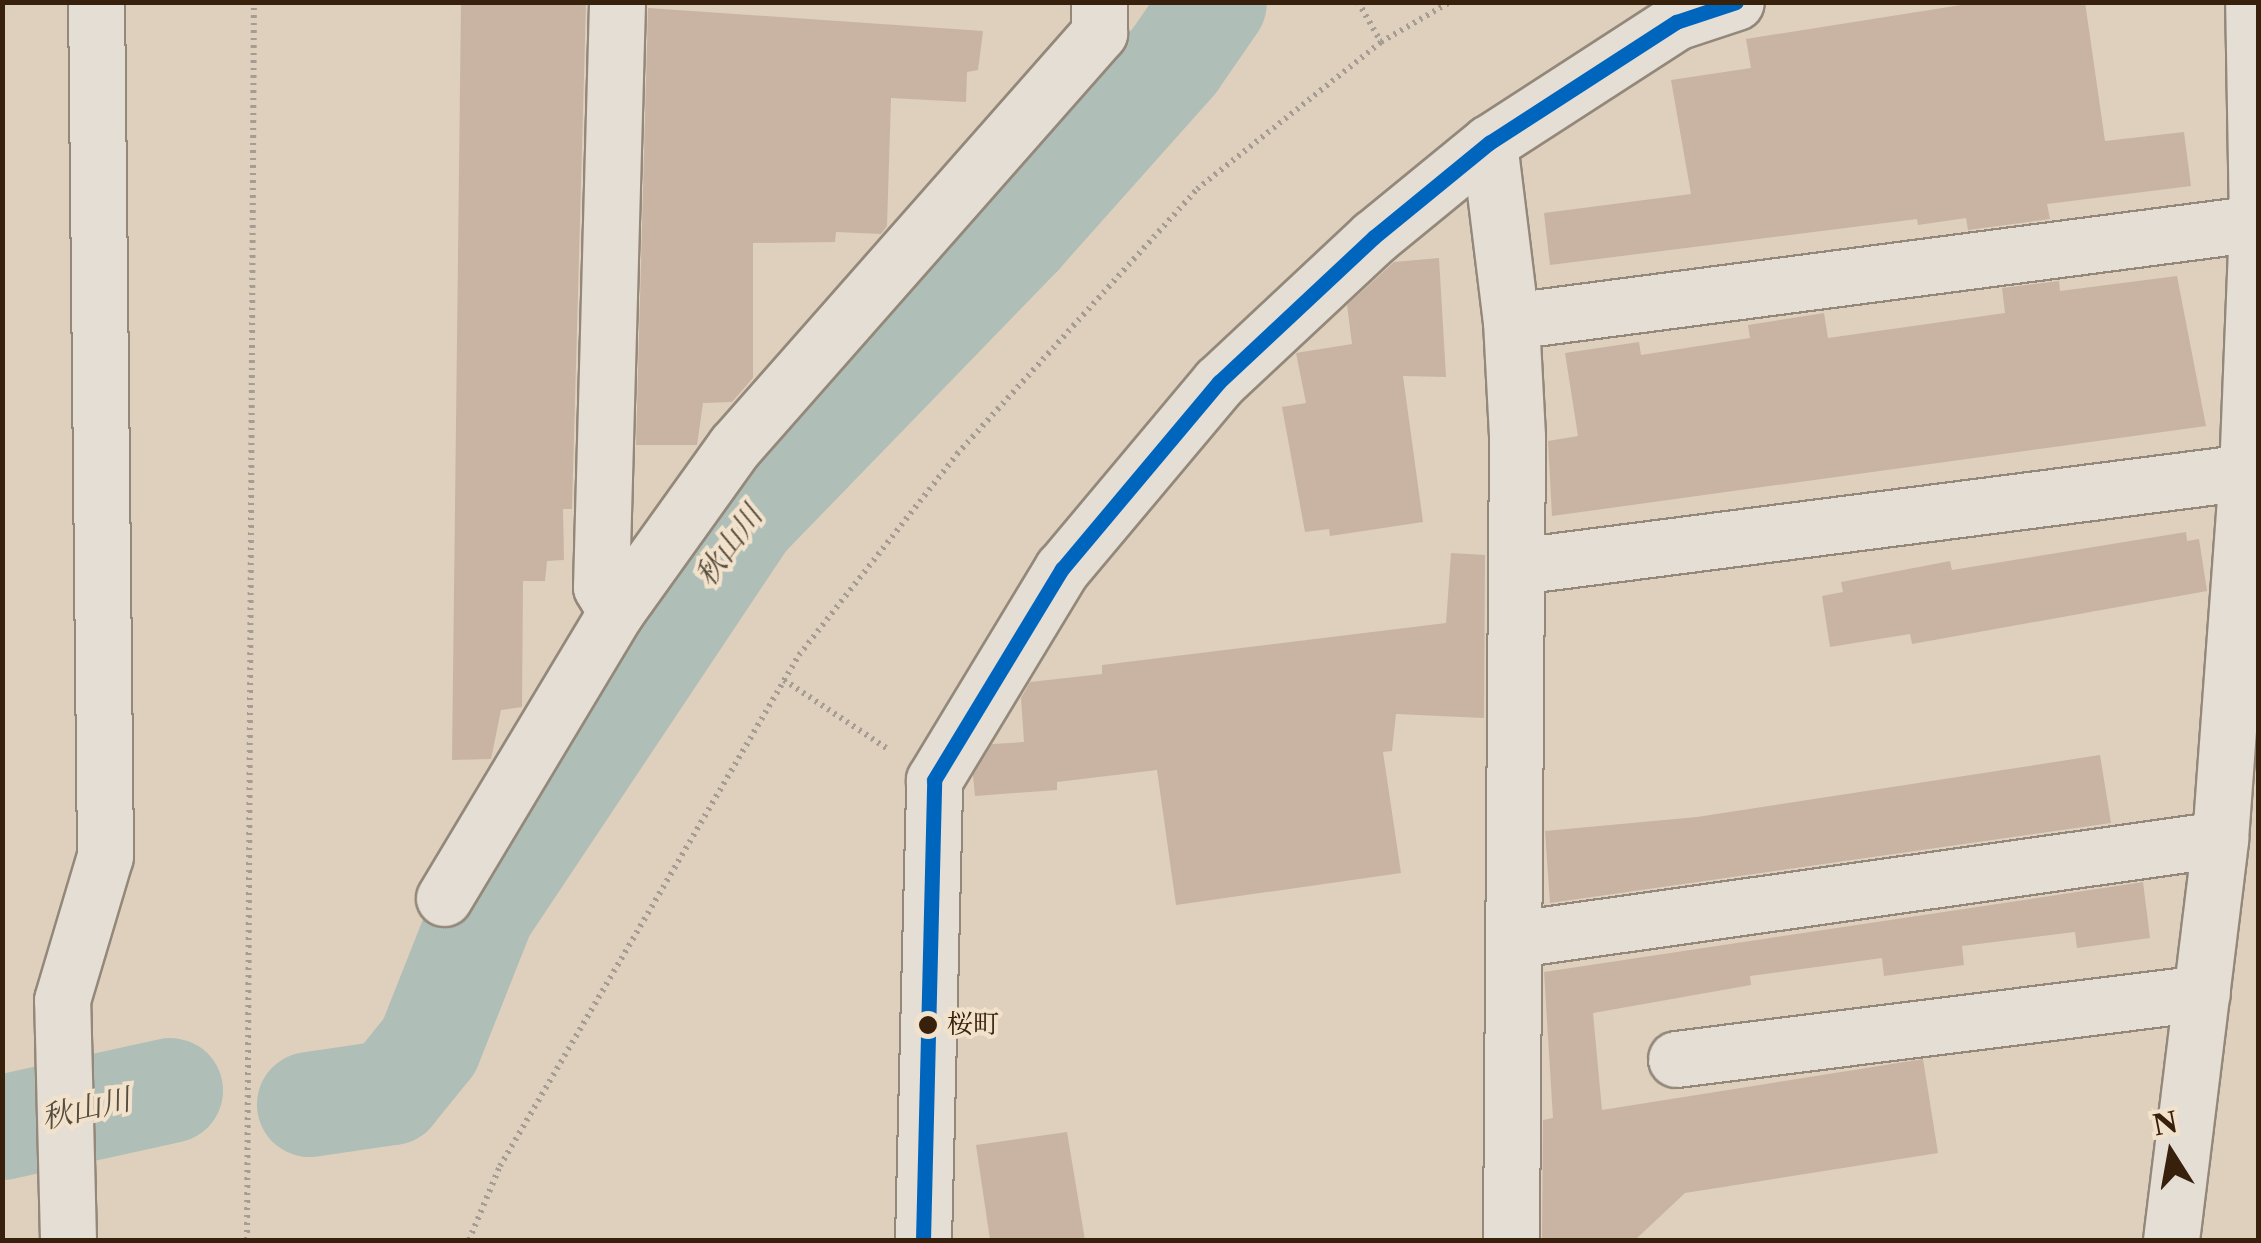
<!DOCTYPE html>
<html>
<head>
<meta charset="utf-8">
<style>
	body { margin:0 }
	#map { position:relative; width:2261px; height:1243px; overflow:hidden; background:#ded0bd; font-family:"Libre Caslon Text","Noto Serif JP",serif }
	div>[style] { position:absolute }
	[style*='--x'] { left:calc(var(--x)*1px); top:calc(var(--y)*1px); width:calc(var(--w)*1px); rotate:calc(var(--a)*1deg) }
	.river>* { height:105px; margin:-52.5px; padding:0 52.5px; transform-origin:52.5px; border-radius:52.5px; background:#afbeb7 }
	.building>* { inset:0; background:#c9b4a4 }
	.path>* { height:6px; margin-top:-3px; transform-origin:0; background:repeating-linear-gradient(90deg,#a59d93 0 2.5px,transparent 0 7.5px) }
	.roads { filter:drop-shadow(2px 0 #93887a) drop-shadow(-2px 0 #93887a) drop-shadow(0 2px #93887a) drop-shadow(0 -2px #93887a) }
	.minor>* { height:55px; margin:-27.5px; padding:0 27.5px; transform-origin:27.5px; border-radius:27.5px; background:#e5ded4 }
	.bus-1>* { height:15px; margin:-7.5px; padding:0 7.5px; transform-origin:7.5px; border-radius:7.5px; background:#0065bd }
	.dots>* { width:28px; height:28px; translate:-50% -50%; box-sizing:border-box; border:5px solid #f3e2cb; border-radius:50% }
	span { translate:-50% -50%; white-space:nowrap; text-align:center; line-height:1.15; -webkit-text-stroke:8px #f3e2cb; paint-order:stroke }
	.bus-label { font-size:26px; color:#37200c }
	.left { translate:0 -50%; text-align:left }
	.water-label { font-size:30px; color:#554d3e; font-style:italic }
	.frame { position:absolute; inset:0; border:5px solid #37200c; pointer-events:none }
	.north { position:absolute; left:2121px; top:1103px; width:100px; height:100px; -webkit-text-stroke:8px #f3e2cb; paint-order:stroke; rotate:349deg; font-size:28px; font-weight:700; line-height:40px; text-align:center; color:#37200c }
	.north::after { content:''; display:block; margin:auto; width:35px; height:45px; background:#37200c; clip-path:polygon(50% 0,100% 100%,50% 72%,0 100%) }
</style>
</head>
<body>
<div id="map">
	<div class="river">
		<div style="--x:309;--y:1104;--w:83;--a:-8.3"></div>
		<div style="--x:391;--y:1092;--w:60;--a:-51"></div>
		<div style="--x:429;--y:1045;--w:144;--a:-68.4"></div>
		<div style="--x:482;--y:911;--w:472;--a:-56.3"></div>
		<div style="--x:744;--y:518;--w:397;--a:-45.9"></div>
		<div style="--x:1020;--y:233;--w:232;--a:-48.3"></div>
		<div style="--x:1174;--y:60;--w:70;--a:-55.4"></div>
		<div style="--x:2;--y:1127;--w:172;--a:-12.4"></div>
	</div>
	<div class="building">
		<div style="clip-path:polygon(461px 2px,586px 4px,572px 509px,563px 509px,564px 560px,547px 561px,545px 581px,523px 581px,522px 707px,501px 710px,491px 759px,452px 760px)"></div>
		<div style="clip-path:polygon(1980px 2px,2085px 2px,2105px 141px,2184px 132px,2191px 186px,2047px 204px,2050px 219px,1968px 230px,1966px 218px,1918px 225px,1917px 219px,1550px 265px,1544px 213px,1691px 194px,1671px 80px,1751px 68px,1746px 39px)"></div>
		<div style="clip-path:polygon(648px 8px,983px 31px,978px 70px,967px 72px,966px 102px,891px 98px,887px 226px,881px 234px,836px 232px,835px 242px,753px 243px,753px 378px,732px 402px,703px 403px,697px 445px,636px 445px)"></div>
		<div style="clip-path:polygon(1439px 258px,1446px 377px,1403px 376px,1423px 522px,1330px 536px,1329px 529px,1305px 532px,1282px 407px,1306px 403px,1296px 353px,1352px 344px,1347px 305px,1394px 262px)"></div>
		<div style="clip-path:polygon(2177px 276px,2206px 426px,1552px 516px,1548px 441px,1578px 436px,1565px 353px,1639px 342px,1641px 355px,1750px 338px,1748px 325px,1824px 313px,1828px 338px,2005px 313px,2002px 288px,2059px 281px,2060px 291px)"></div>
		<div style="clip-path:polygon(2186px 532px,2187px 541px,2199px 539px,2207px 591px,1912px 644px,1910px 634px,1830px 647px,1822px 596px,1843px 592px,1841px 582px,1950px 561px,1952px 570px)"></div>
		<div style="clip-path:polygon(1451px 553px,1485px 555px,1484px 718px,1396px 714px,1392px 751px,1383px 752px,1401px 873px,1176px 905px,1157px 770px,1057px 782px,1057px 790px,975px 796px,973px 775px,992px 744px,1024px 742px,1021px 698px,1030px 682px,1102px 674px,1102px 665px,1446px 623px)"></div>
		<div style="clip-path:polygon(2100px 755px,2111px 823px,1550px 903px,1545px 831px,1697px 817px)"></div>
		<div style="clip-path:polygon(2143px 882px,2150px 938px,2077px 948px,2075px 932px,1962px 946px,1964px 965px,1884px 976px,1882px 958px,1750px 976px,1751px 985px,1593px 1013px,1602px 1110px,1923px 1059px,1938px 1153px,1685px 1193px,1635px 1240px,1542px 1240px,1543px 1120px,1553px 1118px,1544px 972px)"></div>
		<div style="clip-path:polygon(1067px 1132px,1085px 1240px,990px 1240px,976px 1145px)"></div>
	</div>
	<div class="path">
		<div style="--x:1358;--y:2;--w:46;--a:60.1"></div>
		<div style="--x:784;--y:680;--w:125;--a:33.6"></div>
		<div style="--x:247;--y:1240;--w:1238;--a:-89.68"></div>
		<div style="--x:469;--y:1240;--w:80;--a:-67.3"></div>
		<div style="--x:500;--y:1166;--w:592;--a:-59.67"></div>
		<div style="--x:799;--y:655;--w:256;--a:-51.8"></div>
		<div style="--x:957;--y:454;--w:358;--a:-47.8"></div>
		<div style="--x:1197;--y:189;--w:236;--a:-38.6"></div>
		<div style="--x:1381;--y:42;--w:80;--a:-30.1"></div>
	</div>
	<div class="roads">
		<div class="minor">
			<div style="--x:1489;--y:143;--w:179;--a:83"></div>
			<div style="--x:1511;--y:321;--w:116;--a:87"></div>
			<div style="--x:1517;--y:437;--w:803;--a:90.43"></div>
			<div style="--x:1511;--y:321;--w:752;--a:-7.48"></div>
			<div style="--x:1518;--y:566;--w:735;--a:-7.35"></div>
			<div style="--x:616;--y:612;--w:29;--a:-121"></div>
			<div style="--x:601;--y:587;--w:585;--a:-88.43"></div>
			<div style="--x:444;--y:898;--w:334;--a:-59"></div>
			<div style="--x:616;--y:612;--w:204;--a:-54.4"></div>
			<div style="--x:735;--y:446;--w:551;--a:-48.61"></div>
			<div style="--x:1099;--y:33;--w:31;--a:-90"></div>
			<div style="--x:1516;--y:939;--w:711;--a:-8.08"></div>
			<div style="--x:1676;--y:1059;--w:530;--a:-7.15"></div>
			<div style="--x:68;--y:1240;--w:240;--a:-91.4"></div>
			<div style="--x:62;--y:1000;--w:150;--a:-73.4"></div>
			<div style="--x:105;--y:856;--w:854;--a:-90.6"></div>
			<div style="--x:923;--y:1240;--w:460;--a:-88.6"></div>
			<div style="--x:934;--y:780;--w:247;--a:-58.8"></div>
			<div style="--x:1062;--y:569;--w:244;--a:-50"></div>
			<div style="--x:1219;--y:382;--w:212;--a:-43.1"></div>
			<div style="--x:1374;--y:237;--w:149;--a:-39.3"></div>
			<div style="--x:1489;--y:143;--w:223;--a:-32.9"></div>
			<div style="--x:1676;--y:22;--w:63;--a:-18.4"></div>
			<div style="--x:2171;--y:1240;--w:404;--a:-83"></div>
			<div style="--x:2220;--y:839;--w:368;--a:-85.8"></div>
			<div style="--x:2247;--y:472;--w:249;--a:-87.7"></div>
			<div style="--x:2257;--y:223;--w:221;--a:-91"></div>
		</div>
	</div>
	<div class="bus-1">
		<div style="--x:923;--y:1240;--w:460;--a:-88.6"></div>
		<div style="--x:934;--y:780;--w:247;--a:-58.8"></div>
		<div style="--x:1062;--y:569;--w:244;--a:-50"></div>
		<div style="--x:1219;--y:382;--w:212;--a:-43.1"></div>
		<div style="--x:1374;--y:237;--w:149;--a:-39.3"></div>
		<div style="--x:1489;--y:143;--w:223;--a:-32.9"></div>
		<div style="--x:1676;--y:22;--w:63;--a:-18.4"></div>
	</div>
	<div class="dots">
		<div style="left:928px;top:1025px;background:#37200c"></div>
	</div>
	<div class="bus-label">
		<span class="left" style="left:947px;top:1025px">桜町</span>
	</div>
	<div class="water-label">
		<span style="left:729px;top:546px;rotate:-54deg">秋山川</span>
		<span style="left:86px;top:1109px;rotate:-13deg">秋山川</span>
	</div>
	<div class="frame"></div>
	<div class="north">N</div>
</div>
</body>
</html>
